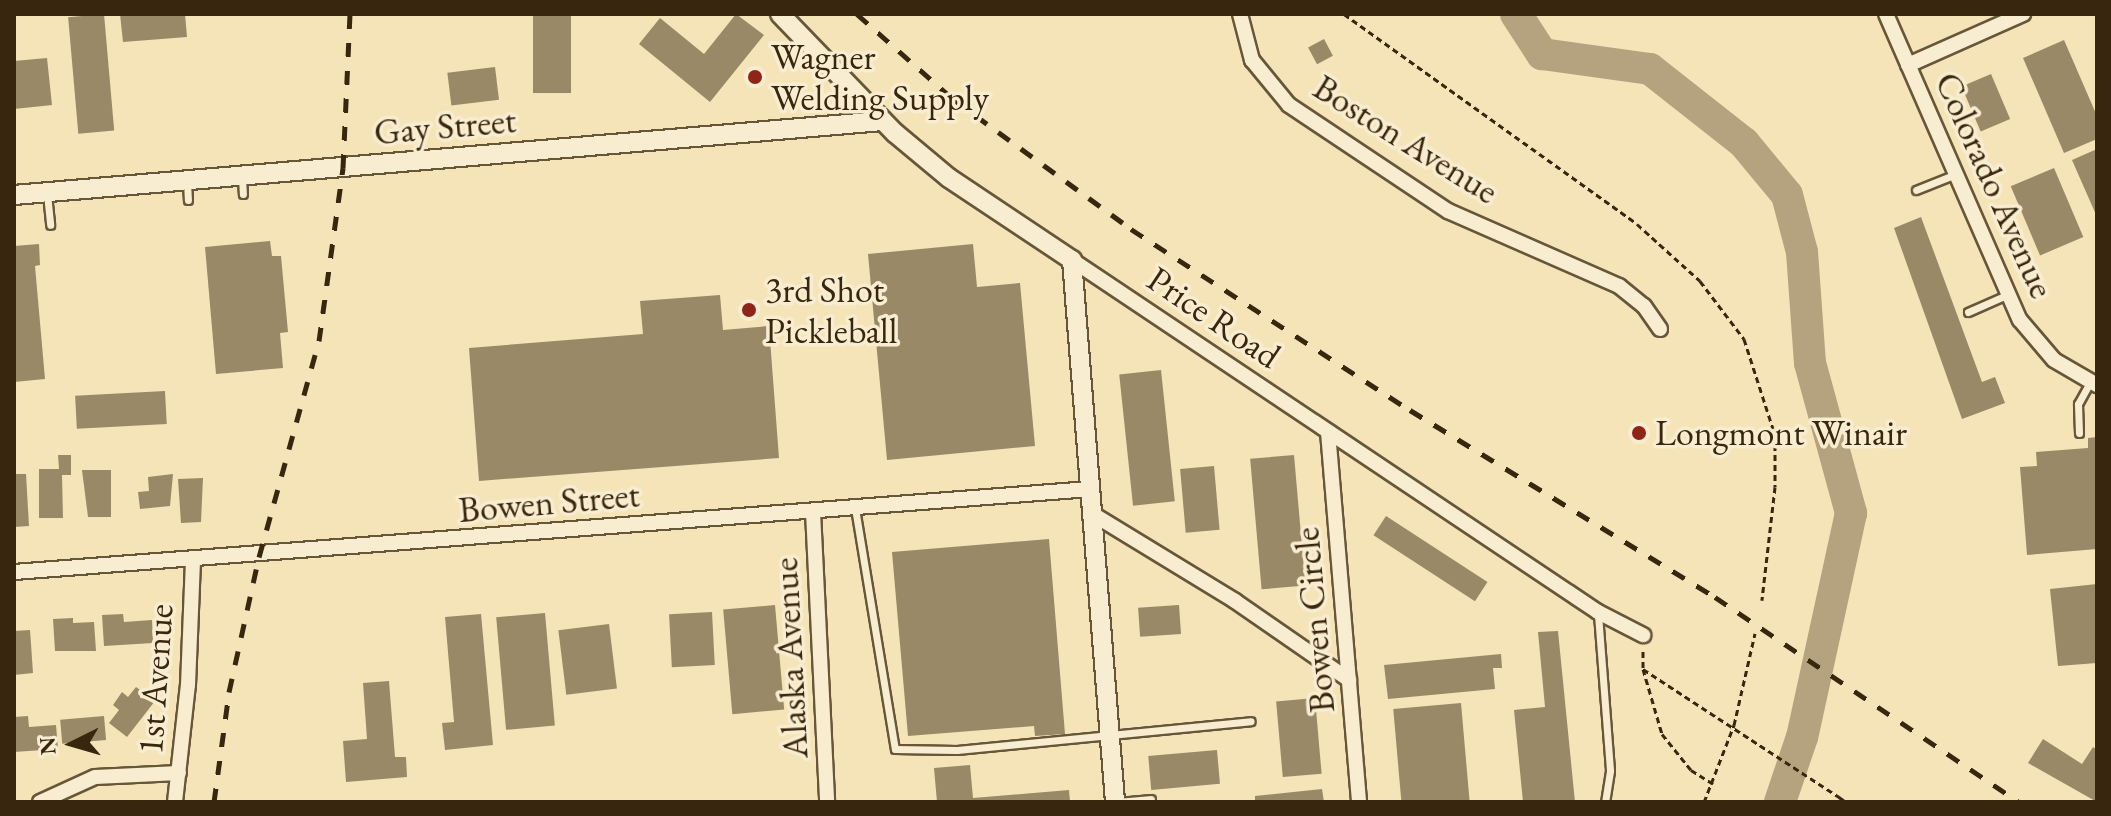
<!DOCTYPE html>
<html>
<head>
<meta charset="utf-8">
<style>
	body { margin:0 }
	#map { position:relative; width:2111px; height:816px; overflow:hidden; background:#f4e4b8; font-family:"EB Garamond",serif }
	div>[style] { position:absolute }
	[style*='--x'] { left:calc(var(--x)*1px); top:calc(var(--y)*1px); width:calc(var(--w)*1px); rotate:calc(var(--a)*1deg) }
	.river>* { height:32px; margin:-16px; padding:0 16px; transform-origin:16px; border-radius:16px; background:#b4a37e }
	.building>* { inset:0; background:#9a8966; transform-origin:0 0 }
	.path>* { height:3px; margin-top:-1.5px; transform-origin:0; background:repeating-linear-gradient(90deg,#39260e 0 6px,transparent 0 10px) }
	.roads { filter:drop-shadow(2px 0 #685638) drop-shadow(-2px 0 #685638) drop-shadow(0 2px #685638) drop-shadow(0 -2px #685638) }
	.service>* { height:7px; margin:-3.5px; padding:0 3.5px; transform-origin:3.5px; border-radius:3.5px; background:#f8edd1 }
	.minor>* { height:14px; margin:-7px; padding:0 7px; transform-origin:7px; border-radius:7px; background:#f8edd1 }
	.tertiary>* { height:18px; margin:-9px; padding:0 9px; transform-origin:9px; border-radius:9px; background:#f8edd1 }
	.rail>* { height:5px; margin-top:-2.5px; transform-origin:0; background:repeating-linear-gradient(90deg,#39260e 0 14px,transparent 0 28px) }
	.path-bridge>* { height:3px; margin-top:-1.5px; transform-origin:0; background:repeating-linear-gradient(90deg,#39260e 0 6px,transparent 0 10px) }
	.dots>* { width:22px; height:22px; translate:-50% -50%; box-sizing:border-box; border:4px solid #f8edd1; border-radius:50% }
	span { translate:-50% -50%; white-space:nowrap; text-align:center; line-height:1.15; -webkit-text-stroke:7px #f8edd1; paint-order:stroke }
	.poi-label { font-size:36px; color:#39260e }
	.left { translate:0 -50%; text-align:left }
	.street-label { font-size:36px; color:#39260e }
	.frame { position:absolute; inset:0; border:16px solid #39260e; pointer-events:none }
	.north { position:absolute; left:32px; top:704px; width:80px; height:80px; -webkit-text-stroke:6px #f8edd1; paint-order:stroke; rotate:265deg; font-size:22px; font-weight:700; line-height:32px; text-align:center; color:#39260e }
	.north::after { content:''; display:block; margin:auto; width:28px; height:36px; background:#39260e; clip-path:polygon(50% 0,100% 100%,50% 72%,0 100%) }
</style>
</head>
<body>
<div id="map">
	<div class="river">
		<div style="--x:1516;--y:14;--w:48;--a:57"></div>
		<div style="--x:1542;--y:54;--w:109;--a:7.9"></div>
		<div style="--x:1650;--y:69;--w:120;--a:38.2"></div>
		<div style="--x:1744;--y:143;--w:67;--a:50.4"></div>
		<div style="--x:1787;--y:195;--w:59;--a:75.3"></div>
		<div style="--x:1802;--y:252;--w:111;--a:85.9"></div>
		<div style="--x:1810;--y:363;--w:156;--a:74.7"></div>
		<div style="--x:1851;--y:513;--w:229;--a:102.3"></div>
		<div style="--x:1802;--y:737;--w:69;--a:108.7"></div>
	</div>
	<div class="building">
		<div style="left:104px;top:14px;width:117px;height:36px;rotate:85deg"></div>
		<div style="clip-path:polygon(120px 14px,185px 14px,187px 37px,123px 42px)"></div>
		<div style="left:533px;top:14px;width:38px;height:79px"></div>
		<div style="clip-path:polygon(736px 14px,764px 35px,710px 102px,639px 44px,660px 18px,704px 54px)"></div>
		<div style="left:1324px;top:39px;width:19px;height:18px;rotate:62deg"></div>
		<div style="clip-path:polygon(2064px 40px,2097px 116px,2097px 139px,2064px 153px,2023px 58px)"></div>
		<div style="clip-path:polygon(47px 58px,52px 105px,14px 109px,14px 61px)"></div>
		<div style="left:495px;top:67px;width:33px;height:48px;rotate:83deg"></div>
		<div style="left:1991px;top:74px;width:49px;height:32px;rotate:67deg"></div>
		<div style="clip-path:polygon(2097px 149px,2097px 217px,2072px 160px)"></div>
		<div style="left:2054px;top:168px;width:75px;height:47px;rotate:67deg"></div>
		<div style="clip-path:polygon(1921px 217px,1982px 382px,1995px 377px,2005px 403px,1962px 419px,1894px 228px)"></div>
		<div style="clip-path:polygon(270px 241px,272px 256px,281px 256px,288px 332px,280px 333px,283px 368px,216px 374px,205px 247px)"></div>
		<div style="clip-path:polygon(39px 244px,40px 265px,35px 266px,45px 379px,14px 382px,14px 246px)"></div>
		<div style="clip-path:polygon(973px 244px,977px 287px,1020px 283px,1035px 446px,887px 460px,868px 254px)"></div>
		<div style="clip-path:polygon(720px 295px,723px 330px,769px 326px,779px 458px,479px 481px,469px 348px,643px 334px,640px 301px)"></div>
		<div style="left:1161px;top:370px;width:132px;height:42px;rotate:84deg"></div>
		<div style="left:165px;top:391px;width:33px;height:90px;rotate:87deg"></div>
		<div style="clip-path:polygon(2097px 437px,2097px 549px,2027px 555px,2020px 467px,2037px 466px,2036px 452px,2088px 448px,2088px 438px)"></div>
		<div style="clip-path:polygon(58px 455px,71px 455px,71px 475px,62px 475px,63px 518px,39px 518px,39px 469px,59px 469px)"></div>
		<div style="left:1294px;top:455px;width:131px;height:44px;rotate:85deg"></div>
		<div style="left:1214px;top:466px;width:64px;height:34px;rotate:85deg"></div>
		<div style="clip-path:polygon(82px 470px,111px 470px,111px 517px,88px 517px)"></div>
		<div style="clip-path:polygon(14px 474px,26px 474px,29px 526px,14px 527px)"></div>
		<div style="clip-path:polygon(173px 474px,170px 506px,140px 509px,138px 492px,149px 491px,148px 477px)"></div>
		<div style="clip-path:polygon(203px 478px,201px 522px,181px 523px,178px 479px)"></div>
		<div style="left:1386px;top:516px;width:121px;height:23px;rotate:33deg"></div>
		<div style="clip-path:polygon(1049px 539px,1065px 734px,1035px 736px,1034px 726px,908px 736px,892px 552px)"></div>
		<div style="clip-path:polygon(2097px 584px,2097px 663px,2058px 666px,2050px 589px)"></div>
		<div style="left:775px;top:605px;width:105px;height:52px;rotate:85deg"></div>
		<div style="left:1179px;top:605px;width:29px;height:41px;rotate:86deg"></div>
		<div style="left:712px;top:612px;width:53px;height:43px;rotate:87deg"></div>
		<div style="left:545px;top:613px;width:113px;height:49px;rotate:85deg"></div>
		<div style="clip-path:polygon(123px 614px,124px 622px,152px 620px,153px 643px,104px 646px,102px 615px)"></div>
		<div style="clip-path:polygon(481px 614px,493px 745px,445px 750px,442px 723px,454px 722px,445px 617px)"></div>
		<div style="clip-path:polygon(73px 618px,73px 623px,94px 622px,96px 651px,55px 651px,53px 619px)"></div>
		<div style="left:609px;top:624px;width:65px;height:51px;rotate:83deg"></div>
		<div style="clip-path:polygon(30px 630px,33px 673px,14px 675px,14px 631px)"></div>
		<div style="clip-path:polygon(1558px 631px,1575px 802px,1523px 802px,1514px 710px,1545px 707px,1538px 632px)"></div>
		<div style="clip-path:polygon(1501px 654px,1502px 668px,1493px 668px,1495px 689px,1388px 699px,1384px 665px)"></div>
		<div style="clip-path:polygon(389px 681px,395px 757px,406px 757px,407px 777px,346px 782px,343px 741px,367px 739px,363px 683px)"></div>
		<div style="clip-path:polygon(136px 687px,155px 701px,127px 737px,109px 723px,119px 710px,113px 705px,122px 692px,128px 697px)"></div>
		<div style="left:1315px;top:698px;width:76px;height:39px;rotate:85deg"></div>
		<div style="left:1461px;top:703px;width:99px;height:68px;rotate:85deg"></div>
		<div style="clip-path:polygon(28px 716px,29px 727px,56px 725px,58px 749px,14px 752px,14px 717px)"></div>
		<div style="left:104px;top:716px;width:24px;height:44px;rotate:85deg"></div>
		<div style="clip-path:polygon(2043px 739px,2082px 764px,2093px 747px,2097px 750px,2097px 802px,2028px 763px)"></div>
		<div style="left:1217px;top:750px;width:34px;height:69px;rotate:85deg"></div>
		<div style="clip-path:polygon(970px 765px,973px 798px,1069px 790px,1070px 802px,937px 802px,934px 768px)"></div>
		<div style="clip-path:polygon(1322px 789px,1324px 802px,1255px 802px,1255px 796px)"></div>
	</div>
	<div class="path">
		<div style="--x:1344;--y:14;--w:360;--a:35.6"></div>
		<div style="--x:1637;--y:224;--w:85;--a:42.1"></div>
		<div style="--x:1700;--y:281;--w:73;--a:52.8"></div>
		<div style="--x:1744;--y:339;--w:101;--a:72.1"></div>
		<div style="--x:1775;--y:435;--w:52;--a:90"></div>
		<div style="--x:1775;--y:487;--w:114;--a:96.6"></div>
		<div style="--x:1643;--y:651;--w:18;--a:90"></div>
		<div style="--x:1643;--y:669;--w:90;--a:33.2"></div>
		<div style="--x:1643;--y:669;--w:68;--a:73.7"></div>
		<div style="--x:1662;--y:734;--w:46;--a:51.1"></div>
		<div style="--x:1691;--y:770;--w:26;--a:32"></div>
		<div style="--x:1839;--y:797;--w:9;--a:36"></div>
		<div style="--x:1704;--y:802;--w:83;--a:-68.7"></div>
		<div style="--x:1734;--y:725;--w:94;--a:-77.1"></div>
	</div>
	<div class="roads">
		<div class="service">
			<div style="--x:242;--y:177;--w:17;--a:87"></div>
			<div style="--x:187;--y:182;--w:18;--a:87"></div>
			<div style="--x:1916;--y:190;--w:43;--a:-21.8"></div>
			<div style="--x:47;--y:194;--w:31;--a:84"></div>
			<div style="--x:1968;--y:312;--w:45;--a:-23.7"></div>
			<div style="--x:2079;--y:433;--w:29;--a:-92"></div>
			<div style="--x:2078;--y:404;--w:25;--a:-61"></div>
			<div style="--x:855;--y:508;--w:244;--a:80.6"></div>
			<div style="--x:895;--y:749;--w:62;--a:0.9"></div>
			<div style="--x:957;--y:750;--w:295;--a:-5.6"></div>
			<div style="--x:1598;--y:614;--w:157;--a:85.6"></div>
			<div style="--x:1610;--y:771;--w:31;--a:99"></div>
			<div style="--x:1118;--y:802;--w:33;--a:-5"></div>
		</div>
		<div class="minor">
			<div style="--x:1240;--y:14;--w:48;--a:75.4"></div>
			<div style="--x:1252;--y:60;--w:58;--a:50.6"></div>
			<div style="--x:1289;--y:105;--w:191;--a:33.7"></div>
			<div style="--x:1448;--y:211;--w:187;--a:23.7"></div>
			<div style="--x:1619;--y:286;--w:32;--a:39"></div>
			<div style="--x:1644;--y:306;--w:28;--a:55"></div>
			<div style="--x:1886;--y:14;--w:334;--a:66.4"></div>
			<div style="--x:2020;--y:320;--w:52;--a:49.6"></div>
			<div style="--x:2054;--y:360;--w:50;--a:30.2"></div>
			<div style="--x:1908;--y:65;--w:126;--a:-23.9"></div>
			<div style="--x:1072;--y:260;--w:633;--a:33.79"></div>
			<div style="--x:1598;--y:612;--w:51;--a:27.1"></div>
			<div style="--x:1328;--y:432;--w:371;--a:85.2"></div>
			<div style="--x:813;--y:512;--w:290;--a:87.2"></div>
			<div style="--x:1091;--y:513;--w:169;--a:31.4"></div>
			<div style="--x:1235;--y:601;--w:139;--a:34.7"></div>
			<div style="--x:14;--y:572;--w:1079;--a:-4.41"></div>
			<div style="--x:40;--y:802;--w:60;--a:-24.4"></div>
			<div style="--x:95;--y:777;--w:84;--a:-2.7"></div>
			<div style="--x:175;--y:802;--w:118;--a:-83.7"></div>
			<div style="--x:188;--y:685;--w:124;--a:-87.7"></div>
		</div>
		<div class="tertiary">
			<div style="--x:780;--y:14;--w:165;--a:46"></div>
			<div style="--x:895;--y:133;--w:70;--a:39.8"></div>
			<div style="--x:949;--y:178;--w:148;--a:33.7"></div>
			<div style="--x:1072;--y:260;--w:544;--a:85.46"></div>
			<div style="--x:14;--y:195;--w:871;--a:-4.87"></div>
		</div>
	</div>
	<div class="rail">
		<div style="--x:857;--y:14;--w:128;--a:41.5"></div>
		<div style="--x:953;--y:99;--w:220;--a:36.1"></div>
		<div style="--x:1131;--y:229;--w:333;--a:33"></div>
		<div style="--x:1410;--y:410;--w:358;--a:31.5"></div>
		<div style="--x:1715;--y:597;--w:367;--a:34"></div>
		<div style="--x:214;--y:802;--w:111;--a:-82.2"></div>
		<div style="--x:229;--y:692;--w:138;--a:-77.5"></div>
		<div style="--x:259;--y:557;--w:224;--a:-74.5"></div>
		<div style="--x:319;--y:341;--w:175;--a:-82.1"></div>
		<div style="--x:343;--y:168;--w:154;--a:-87.4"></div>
	</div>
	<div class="path-bridge">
		<div style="--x:1718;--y:718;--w:145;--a:33.1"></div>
	</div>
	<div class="dots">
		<div style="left:755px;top:77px;background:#8f2418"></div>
		<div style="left:749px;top:310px;background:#8f2418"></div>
		<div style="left:1639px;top:433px;background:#8f2418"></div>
	</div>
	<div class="poi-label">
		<span class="left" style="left:771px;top:77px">Wagner<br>Welding Supply</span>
		<span class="left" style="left:765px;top:310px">3rd Shot<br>Pickleball</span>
		<span class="left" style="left:1655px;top:433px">Longmont Winair</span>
	</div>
	<div class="street-label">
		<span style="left:445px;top:126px;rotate:-5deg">Gay Street</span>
		<span style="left:1406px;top:139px;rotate:32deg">Boston Avenue</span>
		<span style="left:1995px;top:185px;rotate:66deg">Colorado Avenue</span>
		<span style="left:1214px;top:317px;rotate:34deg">Price Road</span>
		<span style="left:549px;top:502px;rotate:-5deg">Bowen Street</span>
		<span style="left:1314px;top:620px;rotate:-95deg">Bowen Circle</span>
		<span style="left:790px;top:658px;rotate:-93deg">Alaska Avenue</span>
		<span style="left:155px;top:679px;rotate:-86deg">1st Avenue</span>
	</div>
	<div class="frame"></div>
	<div class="north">N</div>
</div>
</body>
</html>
